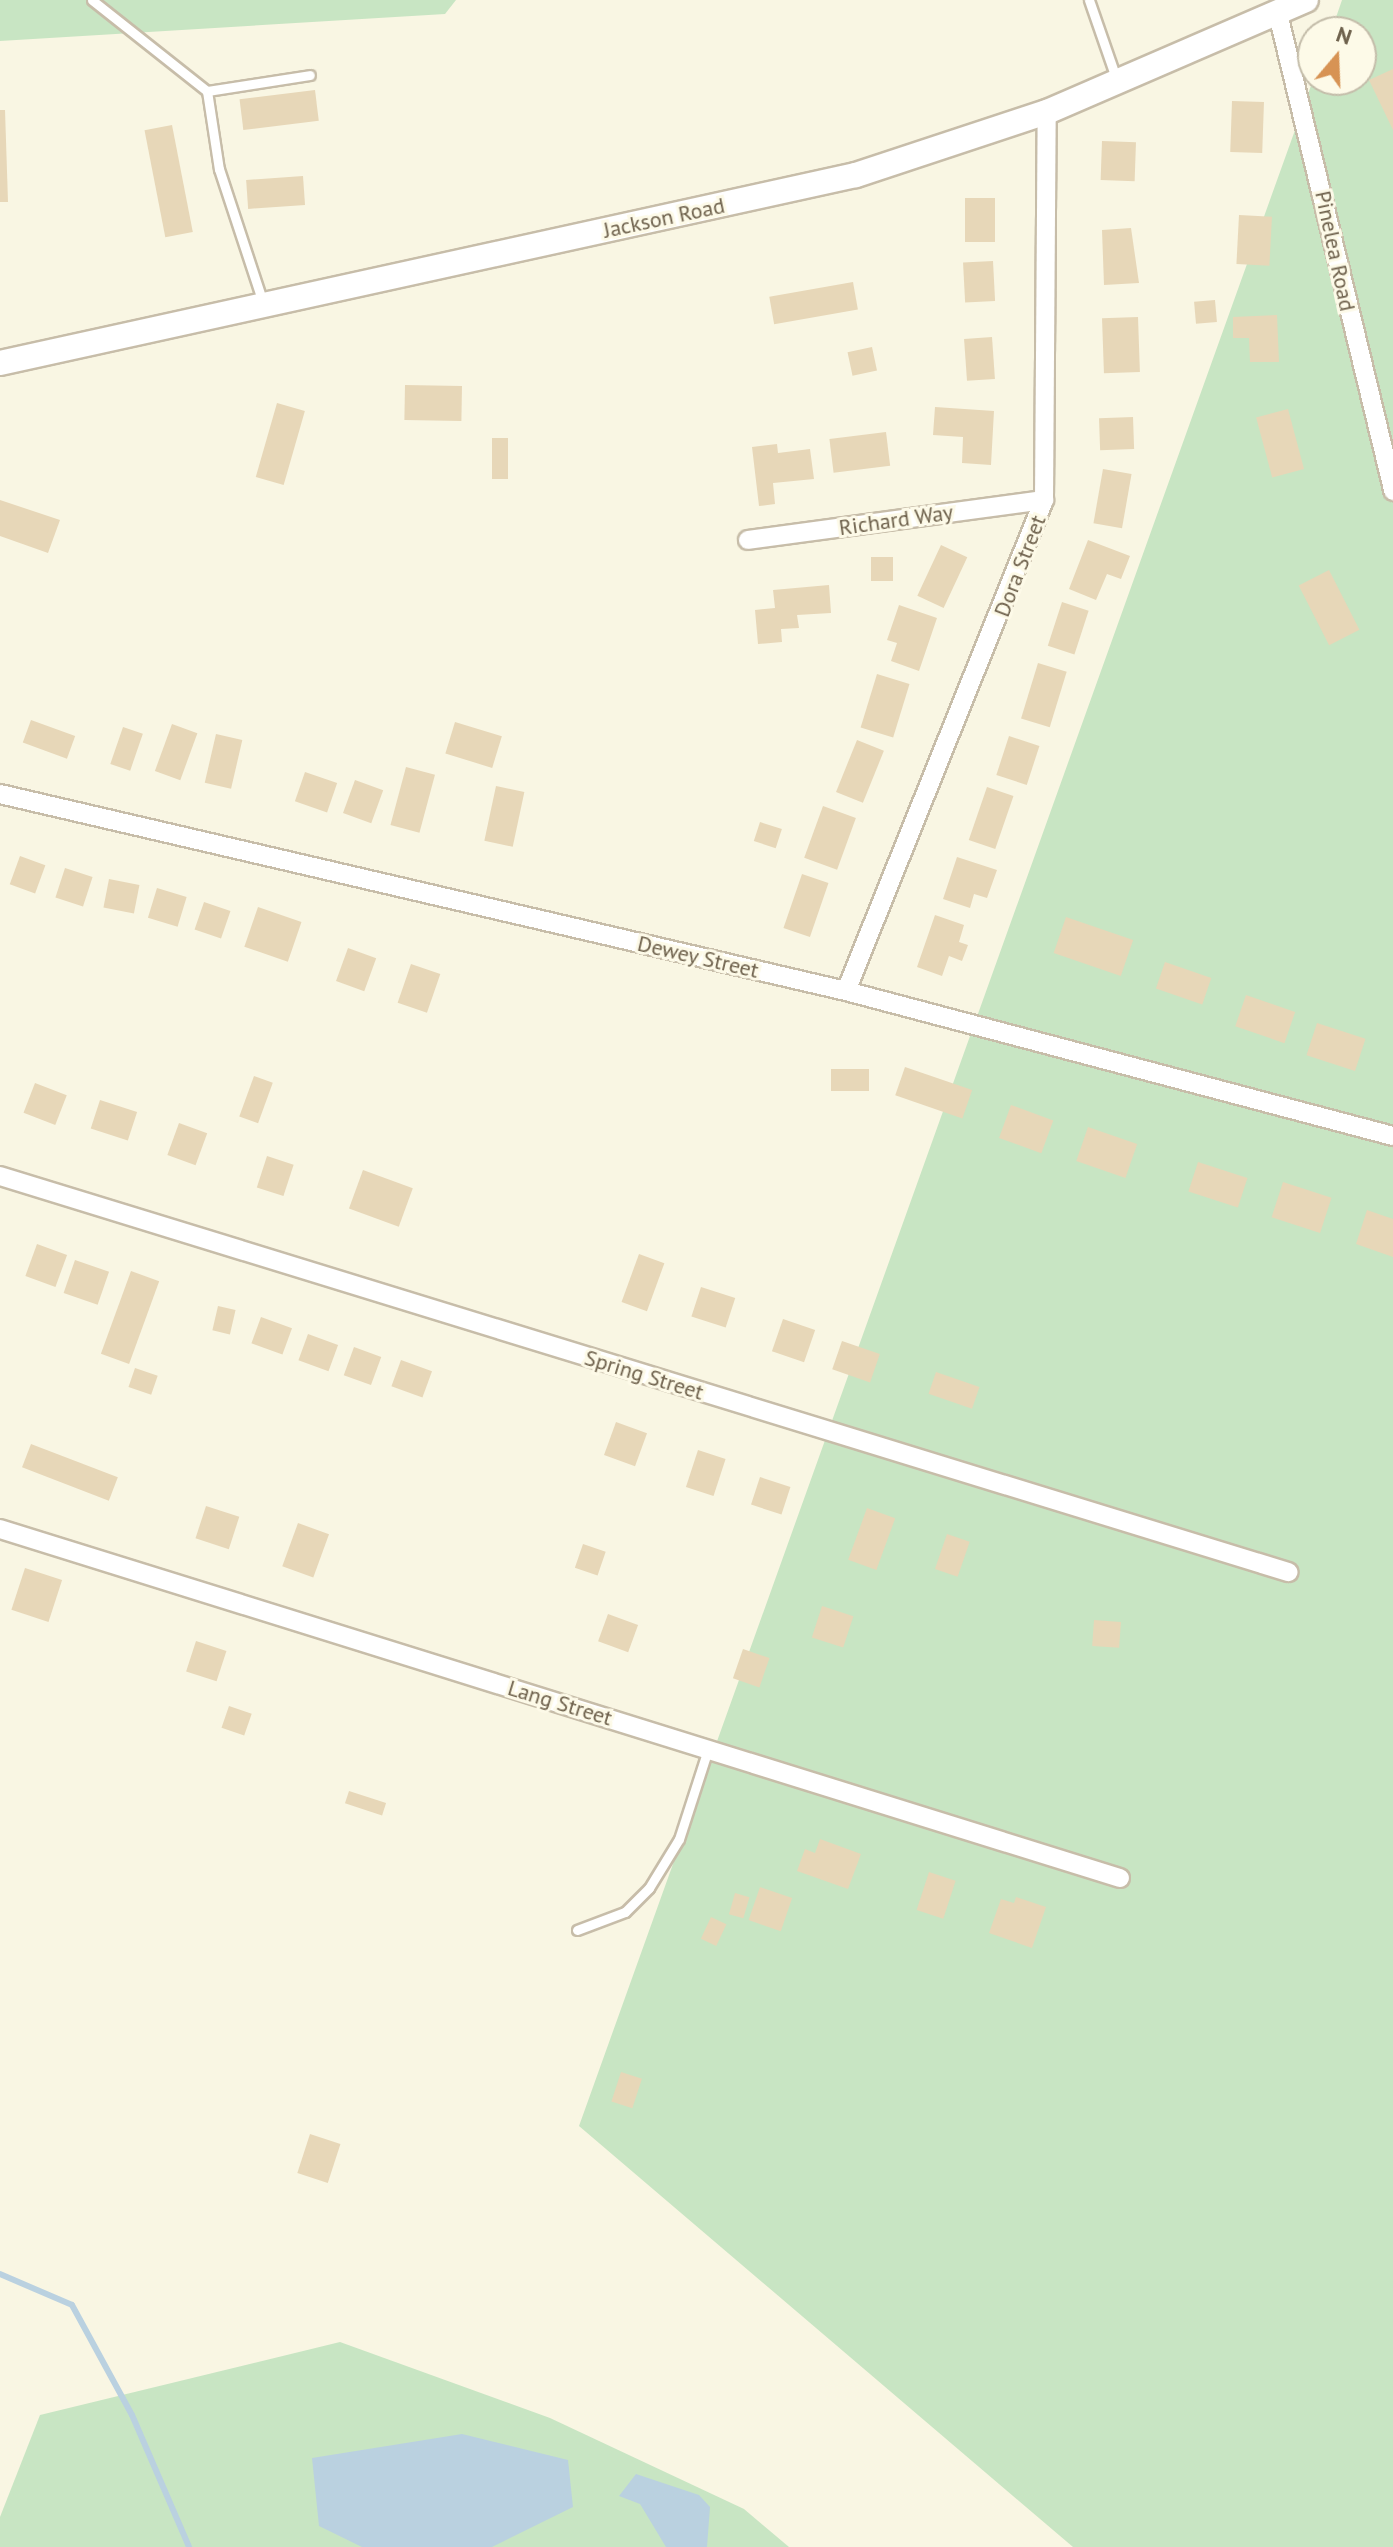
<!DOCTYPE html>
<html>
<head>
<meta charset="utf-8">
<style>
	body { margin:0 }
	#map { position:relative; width:1393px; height:2547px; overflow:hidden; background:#f9f6e3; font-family:"PT Sans",sans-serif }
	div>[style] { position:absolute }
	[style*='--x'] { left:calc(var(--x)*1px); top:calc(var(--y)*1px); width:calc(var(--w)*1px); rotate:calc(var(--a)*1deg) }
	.green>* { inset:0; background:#c8e5c3 }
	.water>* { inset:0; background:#bad1e0 }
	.stream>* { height:6px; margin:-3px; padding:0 3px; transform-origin:3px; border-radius:3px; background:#bad1e0 }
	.building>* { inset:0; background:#e7d7b8; transform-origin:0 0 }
	.roads { filter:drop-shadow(2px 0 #c7bda9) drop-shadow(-2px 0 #c7bda9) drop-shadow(0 2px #c7bda9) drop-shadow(0 -2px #c7bda9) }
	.service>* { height:9px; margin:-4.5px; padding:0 4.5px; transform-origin:4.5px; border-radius:4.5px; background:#fff }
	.minor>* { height:18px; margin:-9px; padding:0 9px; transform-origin:9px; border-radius:9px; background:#fff }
	.secondary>* { height:24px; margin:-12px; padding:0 12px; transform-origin:12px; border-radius:12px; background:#fff }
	span { translate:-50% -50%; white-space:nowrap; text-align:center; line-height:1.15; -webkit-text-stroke:6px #fdfae8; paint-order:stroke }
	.street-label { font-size:22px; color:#6e614c }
	.north { position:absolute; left:1297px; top:16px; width:80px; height:80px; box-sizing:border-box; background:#fdfae8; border:2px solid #c4bdaa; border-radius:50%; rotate:19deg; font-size:22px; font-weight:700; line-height:32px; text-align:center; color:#6e614c }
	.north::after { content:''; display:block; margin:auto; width:28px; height:36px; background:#d79354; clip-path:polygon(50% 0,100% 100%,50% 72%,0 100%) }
</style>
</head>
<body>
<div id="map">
	<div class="green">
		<div style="clip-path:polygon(0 0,456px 0,445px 14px,0 41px)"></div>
		<div style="clip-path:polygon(1342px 0,1393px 0,1393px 2547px,1073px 2547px,579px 2126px,1313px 80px,1361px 80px,1361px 32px,1331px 32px)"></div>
		<div style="clip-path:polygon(340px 2342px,550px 2418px,744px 2509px,789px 2547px,0 2547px,0 2517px,40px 2415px)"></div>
	</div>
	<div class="water">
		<div style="clip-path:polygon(462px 2434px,568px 2460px,573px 2507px,492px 2547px,362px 2547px,319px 2526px,312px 2458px)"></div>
		<div style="clip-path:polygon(636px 2474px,699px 2495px,710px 2507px,707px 2547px,666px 2547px,640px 2504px,619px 2496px)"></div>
	</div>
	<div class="stream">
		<div style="--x:0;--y:2274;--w:78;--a:23.3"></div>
		<div style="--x:72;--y:2305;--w:125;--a:61.4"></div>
		<div style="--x:132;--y:2415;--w:144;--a:66.6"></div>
	</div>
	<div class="building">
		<div style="clip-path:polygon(1393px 69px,1393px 130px,1369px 80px)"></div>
		<div style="left:315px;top:90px;width:31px;height:76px;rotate:83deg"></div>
		<div style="left:1232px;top:101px;width:32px;height:51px;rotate:2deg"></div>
		<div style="clip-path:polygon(0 110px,5px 110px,8px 202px,0 202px)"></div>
		<div style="left:172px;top:125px;width:109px;height:28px;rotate:79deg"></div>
		<div style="left:1102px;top:141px;width:34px;height:39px;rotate:2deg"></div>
		<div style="left:303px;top:176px;width:29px;height:57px;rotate:86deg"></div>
		<div style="left:965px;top:198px;width:30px;height:44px"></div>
		<div style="left:1239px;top:215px;width:33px;height:49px;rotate:3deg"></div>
		<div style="clip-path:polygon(1131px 228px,1139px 283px,1104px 285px,1102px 230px)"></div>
		<div style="left:993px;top:261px;width:40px;height:30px;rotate:87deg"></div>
		<div style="left:853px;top:282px;width:28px;height:85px;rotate:80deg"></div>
		<div style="left:1215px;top:300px;width:22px;height:21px;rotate:85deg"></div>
		<div style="clip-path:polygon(1277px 315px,1279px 362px,1250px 362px,1249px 338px,1233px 338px,1233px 317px)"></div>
		<div style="left:1138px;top:317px;width:55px;height:36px;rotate:88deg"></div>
		<div style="left:992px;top:337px;width:42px;height:28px;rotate:86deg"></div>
		<div style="left:872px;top:347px;width:24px;height:25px;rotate:78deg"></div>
		<div style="left:405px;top:385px;width:57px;height:35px;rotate:1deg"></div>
		<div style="left:277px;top:403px;width:29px;height:77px;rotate:16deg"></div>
		<div style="clip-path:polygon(935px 407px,994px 411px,991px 465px,962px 463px,963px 437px,933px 435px)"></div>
		<div style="left:1288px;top:409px;width:62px;height:33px;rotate:75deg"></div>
		<div style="left:1133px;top:417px;width:32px;height:34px;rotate:88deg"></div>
		<div style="left:886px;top:432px;width:34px;height:57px;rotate:83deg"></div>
		<div style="left:492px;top:438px;width:16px;height:41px"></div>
		<div style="clip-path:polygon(777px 444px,778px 453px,810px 449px,814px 479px,773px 483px,775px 504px,759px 506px,752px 447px)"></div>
		<div style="left:1103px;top:469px;width:29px;height:55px;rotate:10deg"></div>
		<div style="clip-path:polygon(0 500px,60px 520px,48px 553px,0 536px)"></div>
		<div style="clip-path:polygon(1088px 540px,1130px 556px,1121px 579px,1107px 574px,1096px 600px,1069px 589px)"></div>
		<div style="left:941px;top:545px;width:29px;height:56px;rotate:25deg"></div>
		<div style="left:893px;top:557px;width:24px;height:22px;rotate:90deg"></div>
		<div style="left:1329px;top:570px;width:67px;height:34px;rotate:63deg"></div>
		<div style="clip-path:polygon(829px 585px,831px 613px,797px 615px,799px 628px,781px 629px,782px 642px,758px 644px,755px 610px,775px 608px,773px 590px)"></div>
		<div style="left:1062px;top:602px;width:28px;height:46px;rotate:18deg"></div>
		<div style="clip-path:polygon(899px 605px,937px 618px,919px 671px,891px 661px,897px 643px,887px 640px)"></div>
		<div style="left:1038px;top:663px;width:30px;height:58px;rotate:17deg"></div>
		<div style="left:877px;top:674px;width:34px;height:56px;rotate:17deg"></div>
		<div style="left:31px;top:720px;width:47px;height:24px;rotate:20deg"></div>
		<div style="left:455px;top:722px;width:49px;height:33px;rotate:17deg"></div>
		<div style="left:172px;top:724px;width:27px;height:50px;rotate:20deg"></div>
		<div style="left:123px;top:727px;width:21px;height:39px;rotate:19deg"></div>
		<div style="left:216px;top:734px;width:27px;height:50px;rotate:13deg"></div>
		<div style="left:1009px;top:736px;width:32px;height:41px;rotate:18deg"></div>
		<div style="left:857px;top:740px;width:29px;height:56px;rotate:22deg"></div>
		<div style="left:406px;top:767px;width:30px;height:60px;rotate:15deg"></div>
		<div style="left:305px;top:772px;width:34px;height:31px;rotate:19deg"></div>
		<div style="left:355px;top:780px;width:30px;height:35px;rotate:20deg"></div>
		<div style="left:496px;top:786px;width:29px;height:56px;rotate:12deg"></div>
		<div style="left:987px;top:787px;width:28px;height:56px;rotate:19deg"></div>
		<div style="left:823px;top:806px;width:35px;height:55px;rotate:20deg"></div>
		<div style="left:760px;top:822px;width:23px;height:20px;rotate:18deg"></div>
		<div style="left:20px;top:856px;width:27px;height:30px;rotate:20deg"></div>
		<div style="clip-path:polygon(957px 857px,997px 870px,987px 898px,974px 894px,970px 908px,943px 899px)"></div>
		<div style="left:65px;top:868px;width:29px;height:31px;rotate:18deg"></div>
		<div style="left:802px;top:874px;width:28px;height:57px;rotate:19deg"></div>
		<div style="left:109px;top:879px;width:31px;height:29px;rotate:11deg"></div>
		<div style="left:157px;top:888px;width:31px;height:31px;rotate:17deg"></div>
		<div style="left:204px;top:902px;width:28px;height:29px;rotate:19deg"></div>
		<div style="left:258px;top:907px;width:46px;height:42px;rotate:19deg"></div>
		<div style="clip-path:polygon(935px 915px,964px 925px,959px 942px,968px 945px,962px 961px,949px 956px,942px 976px,917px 967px)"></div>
		<div style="left:1066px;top:917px;width:71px;height:38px;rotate:19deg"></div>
		<div style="left:348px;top:948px;width:30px;height:35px;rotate:20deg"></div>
		<div style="left:1165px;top:962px;width:49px;height:28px;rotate:19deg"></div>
		<div style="left:411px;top:964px;width:31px;height:41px;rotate:19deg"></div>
		<div style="left:1246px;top:995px;width:52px;height:33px;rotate:19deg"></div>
		<div style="left:1317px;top:1023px;width:51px;height:34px;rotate:18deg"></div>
		<div style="left:905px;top:1067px;width:71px;height:30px;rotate:19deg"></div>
		<div style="left:831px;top:1069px;width:38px;height:22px"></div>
		<div style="left:254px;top:1076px;width:20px;height:43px;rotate:20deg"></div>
		<div style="left:35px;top:1083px;width:34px;height:32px;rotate:21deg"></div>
		<div style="left:100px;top:1100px;width:39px;height:30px;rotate:18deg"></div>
		<div style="left:1011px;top:1105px;width:45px;height:35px;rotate:20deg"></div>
		<div style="left:179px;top:1123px;width:30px;height:34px;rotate:20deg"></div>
		<div style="left:1088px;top:1127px;width:52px;height:36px;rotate:19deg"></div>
		<div style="left:267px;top:1156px;width:28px;height:33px;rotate:18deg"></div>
		<div style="left:1198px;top:1162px;width:52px;height:31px;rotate:18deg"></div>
		<div style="left:363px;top:1170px;width:53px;height:41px;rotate:20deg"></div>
		<div style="left:1283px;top:1182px;width:51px;height:37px;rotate:18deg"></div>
		<div style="clip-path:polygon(1367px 1210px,1393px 1219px,1393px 1257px,1356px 1244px)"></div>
		<div style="left:37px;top:1244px;width:32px;height:34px;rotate:20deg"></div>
		<div style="left:639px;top:1254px;width:27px;height:51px;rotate:20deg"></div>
		<div style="left:75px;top:1260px;width:36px;height:35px;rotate:19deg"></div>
		<div style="left:131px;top:1271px;width:30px;height:88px;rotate:20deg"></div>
		<div style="left:701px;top:1287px;width:36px;height:31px;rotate:18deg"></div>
		<div style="left:218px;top:1306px;width:18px;height:25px;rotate:13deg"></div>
		<div style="left:261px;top:1317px;width:33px;height:28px;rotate:20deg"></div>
		<div style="left:783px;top:1319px;width:34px;height:34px;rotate:19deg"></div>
		<div style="left:308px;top:1334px;width:32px;height:28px;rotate:20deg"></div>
		<div style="left:842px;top:1341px;width:40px;height:30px;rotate:19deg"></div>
		<div style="left:354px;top:1347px;width:29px;height:30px;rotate:20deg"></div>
		<div style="left:401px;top:1360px;width:33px;height:28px;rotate:20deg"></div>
		<div style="left:135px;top:1368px;width:24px;height:20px;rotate:19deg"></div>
		<div style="left:936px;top:1372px;width:46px;height:23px;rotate:19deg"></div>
		<div style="left:616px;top:1422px;width:33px;height:35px;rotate:20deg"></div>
		<div style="left:31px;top:1444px;width:93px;height:25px;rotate:21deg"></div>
		<div style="left:698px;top:1450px;width:29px;height:39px;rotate:18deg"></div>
		<div style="left:760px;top:1477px;width:32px;height:29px;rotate:18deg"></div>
		<div style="left:206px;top:1506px;width:35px;height:34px;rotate:18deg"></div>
		<div style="left:867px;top:1508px;width:30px;height:55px;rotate:20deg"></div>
		<div style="left:298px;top:1523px;width:33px;height:46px;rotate:20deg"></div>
		<div style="left:947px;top:1534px;width:24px;height:37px;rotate:19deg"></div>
		<div style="left:583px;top:1544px;width:24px;height:25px;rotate:19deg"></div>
		<div style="left:25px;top:1568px;width:39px;height:44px;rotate:18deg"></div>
		<div style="left:822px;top:1606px;width:33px;height:33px;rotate:18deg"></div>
		<div style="left:608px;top:1614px;width:32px;height:29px;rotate:20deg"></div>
		<div style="left:1094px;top:1620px;width:27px;height:26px;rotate:4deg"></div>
		<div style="left:196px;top:1641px;width:32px;height:32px;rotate:18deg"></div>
		<div style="left:743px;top:1649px;width:28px;height:31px;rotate:19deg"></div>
		<div style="left:229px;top:1706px;width:24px;height:23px;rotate:19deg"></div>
		<div style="left:349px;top:1791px;width:39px;height:13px;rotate:18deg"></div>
		<div style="clip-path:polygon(820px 1839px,861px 1854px,848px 1889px,797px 1871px,805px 1849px,815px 1853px)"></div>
		<div style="left:929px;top:1872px;width:28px;height:40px;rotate:18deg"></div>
		<div style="left:760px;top:1887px;width:34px;height:35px;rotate:19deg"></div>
		<div style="left:735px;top:1893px;width:15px;height:22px;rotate:16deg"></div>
		<div style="clip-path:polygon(1016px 1897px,1046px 1907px,1032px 1948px,989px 1933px,1001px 1899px,1014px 1903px)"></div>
		<div style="left:711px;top:1917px;width:17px;height:24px;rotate:25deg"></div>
		<div style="left:621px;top:2072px;width:22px;height:31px;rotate:18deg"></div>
		<div style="left:310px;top:2134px;width:32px;height:41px;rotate:18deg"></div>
	</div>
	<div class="roads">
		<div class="service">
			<div style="--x:92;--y:0;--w:147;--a:38.4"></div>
			<div style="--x:207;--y:91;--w:79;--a:81.3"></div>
			<div style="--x:219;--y:169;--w:141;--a:71.8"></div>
			<div style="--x:1089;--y:0;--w:86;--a:70.9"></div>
			<div style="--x:207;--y:91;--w:104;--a:-8.8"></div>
			<div style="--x:577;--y:1930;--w:51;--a:-20.6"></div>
			<div style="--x:625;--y:1912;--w:34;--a:-45"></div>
			<div style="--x:649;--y:1888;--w:57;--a:-58.5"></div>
			<div style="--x:679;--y:1839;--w:95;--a:-72.1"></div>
		</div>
		<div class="minor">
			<div style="--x:1277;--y:10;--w:495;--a:76.4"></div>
			<div style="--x:748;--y:540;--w:299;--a:-7.7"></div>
			<div style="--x:0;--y:794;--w:869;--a:13.11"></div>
			<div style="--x:846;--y:991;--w:566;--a:14.85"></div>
			<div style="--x:846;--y:991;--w:529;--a:-68.04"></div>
			<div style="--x:1044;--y:500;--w:388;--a:-89.6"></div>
			<div style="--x:0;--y:1176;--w:1348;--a:17.09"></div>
			<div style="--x:0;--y:1529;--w:1173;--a:17.31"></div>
		</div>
		<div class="secondary">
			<div style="--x:0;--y:363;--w:876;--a:-12.39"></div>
			<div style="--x:856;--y:175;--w:201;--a:-18.3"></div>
			<div style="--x:1047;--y:112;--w:282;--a:-23.4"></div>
		</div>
	</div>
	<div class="street-label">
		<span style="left:664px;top:218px;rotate:-12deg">Jackson Road</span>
		<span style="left:1335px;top:251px;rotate:78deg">Pinelea Road</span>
		<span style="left:896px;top:520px;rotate:-8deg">Richard Way</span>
		<span style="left:1020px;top:566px;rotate:-69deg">Dora Street</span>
		<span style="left:698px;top:957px;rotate:13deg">Dewey Street</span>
		<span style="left:644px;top:1375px;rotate:17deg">Spring Street</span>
		<span style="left:560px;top:1703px;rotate:17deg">Lang Street</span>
	</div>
	<div class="north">N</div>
</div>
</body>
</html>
